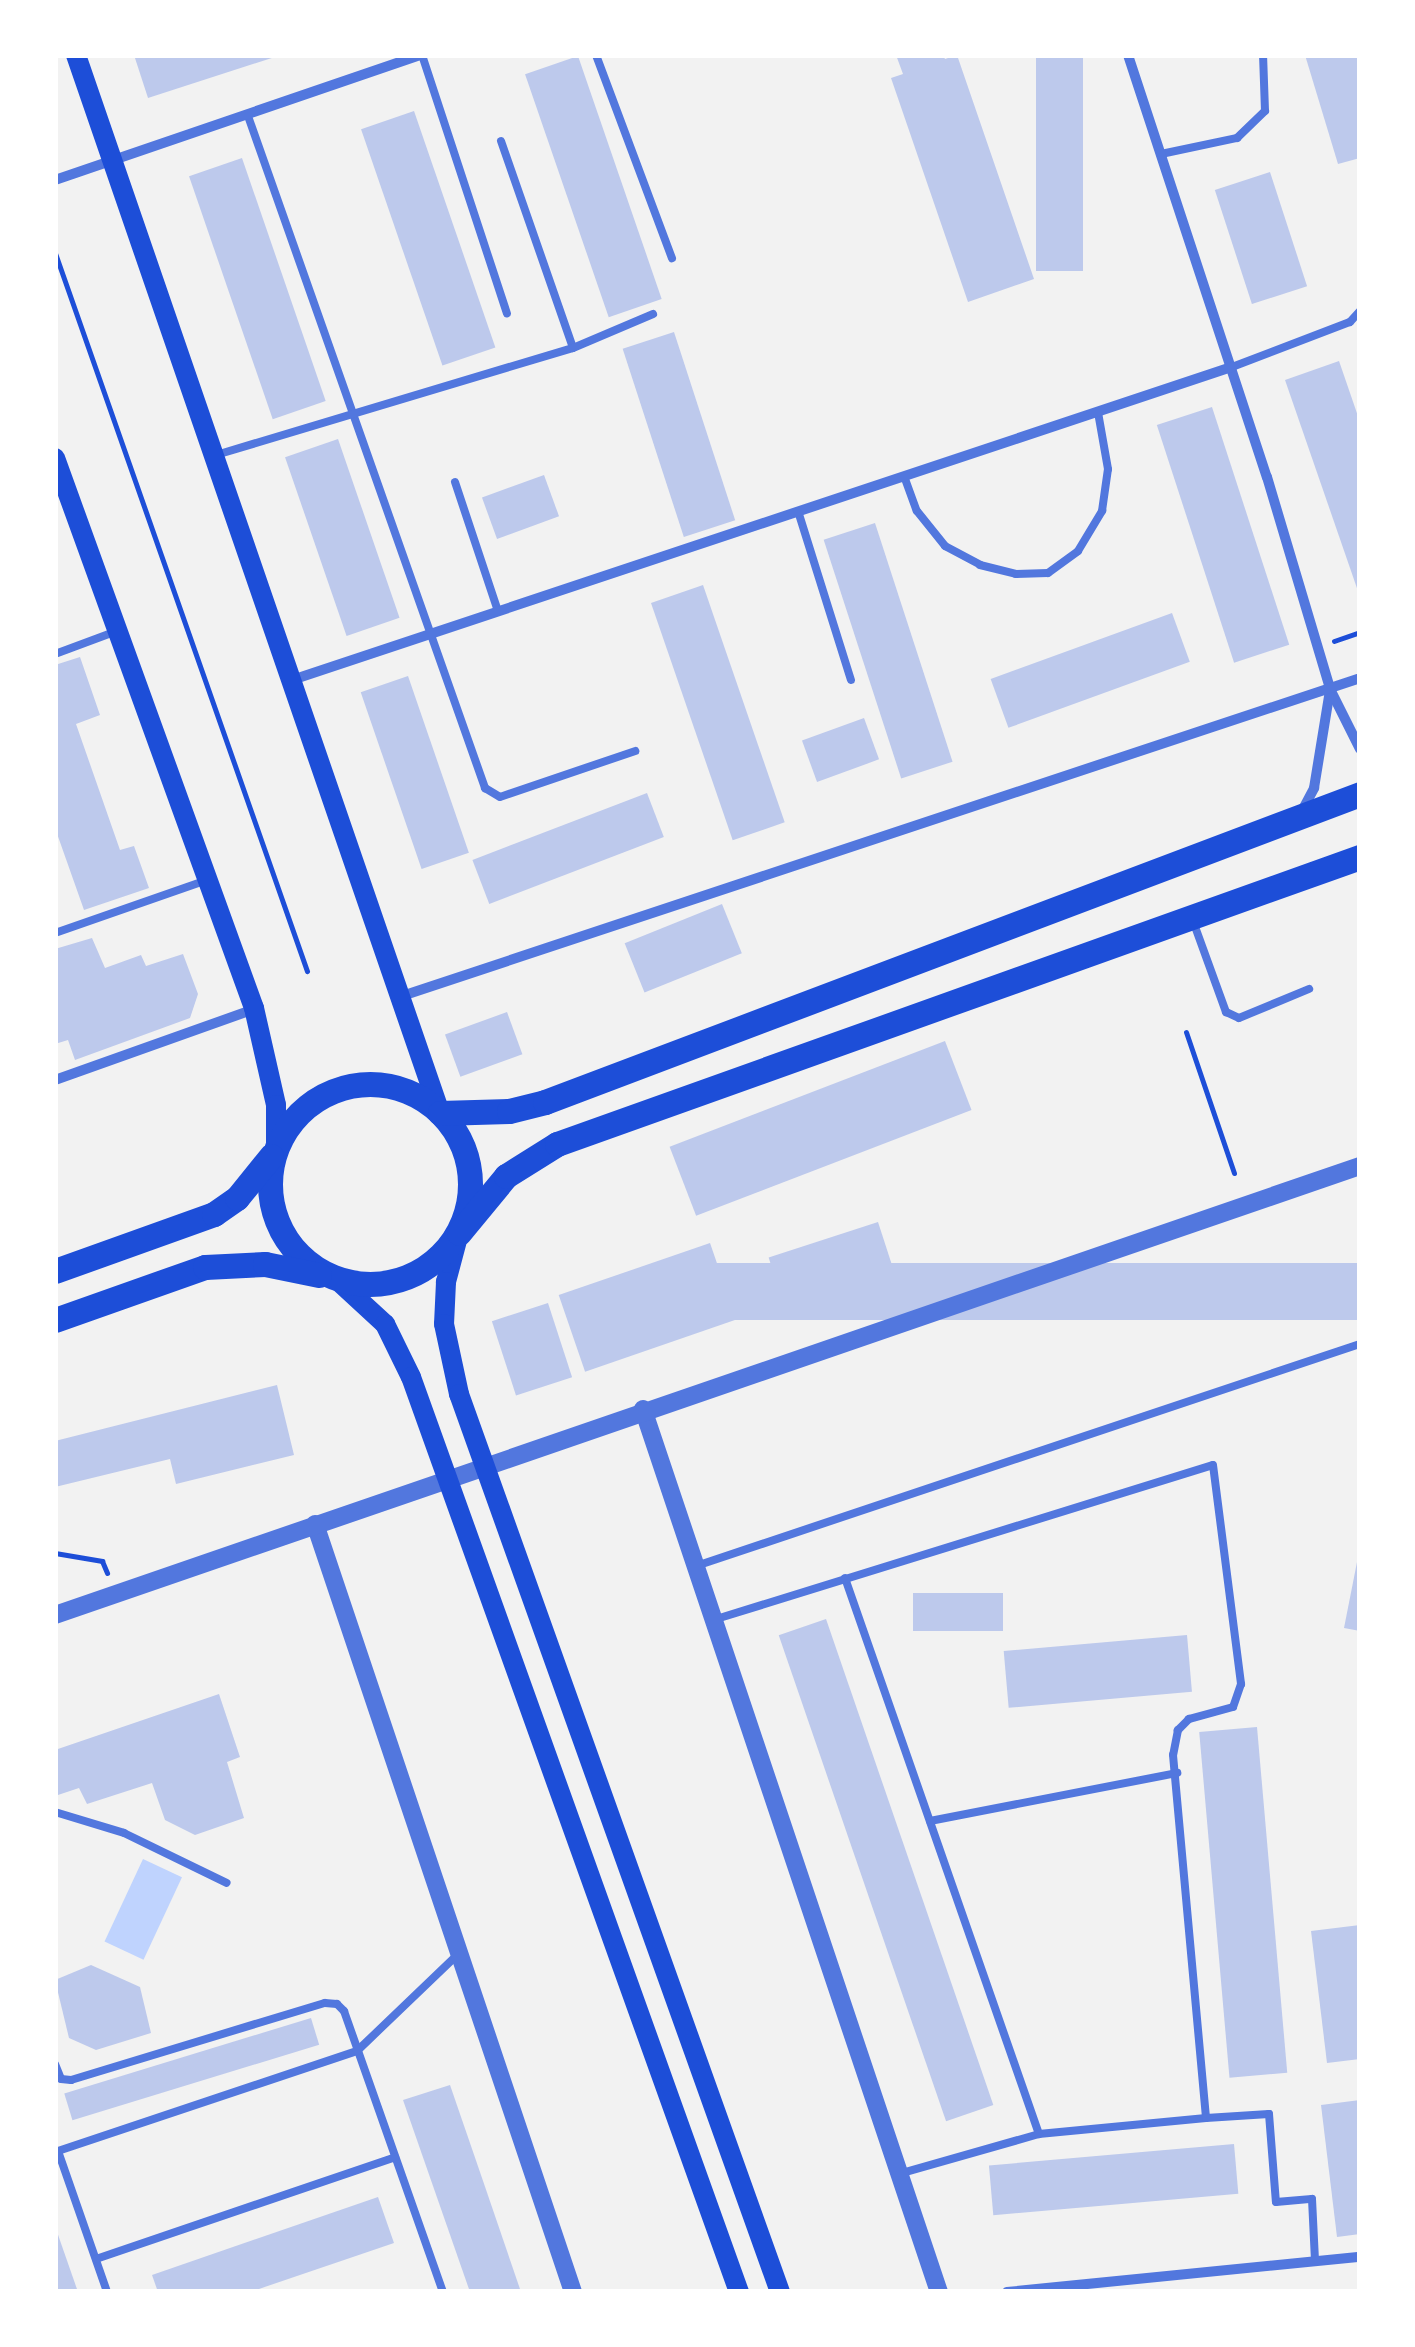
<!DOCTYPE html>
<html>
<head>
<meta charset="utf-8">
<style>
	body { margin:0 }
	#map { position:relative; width:1415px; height:2347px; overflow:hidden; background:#f2f2f2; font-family:Jost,sans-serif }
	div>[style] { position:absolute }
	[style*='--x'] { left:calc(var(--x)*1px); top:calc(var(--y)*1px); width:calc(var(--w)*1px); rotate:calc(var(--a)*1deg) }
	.water>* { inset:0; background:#bfd3fe; transform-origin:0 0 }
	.building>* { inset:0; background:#bdc9ec; transform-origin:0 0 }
	.path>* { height:5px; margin:-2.5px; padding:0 2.5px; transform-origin:2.5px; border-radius:2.5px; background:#1d4ed8 }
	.service>* { height:8px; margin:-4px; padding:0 4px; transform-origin:4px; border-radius:4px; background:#5277de }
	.minor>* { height:10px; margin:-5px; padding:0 5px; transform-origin:5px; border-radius:5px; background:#5277de }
	.tertiary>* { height:18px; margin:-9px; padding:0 9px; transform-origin:9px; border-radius:9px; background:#5277de }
	.secondary>* { height:20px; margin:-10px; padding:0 10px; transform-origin:10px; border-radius:10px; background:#1d4ed8 }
	.primary>* { height:25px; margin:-12.5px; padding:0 12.5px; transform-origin:12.5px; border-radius:12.5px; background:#1d4ed8 }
	.primary>.ring { margin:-12.5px; padding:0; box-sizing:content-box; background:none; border:25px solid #1d4ed8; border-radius:50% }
	span { translate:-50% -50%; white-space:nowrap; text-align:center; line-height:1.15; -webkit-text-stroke:10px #fff; paint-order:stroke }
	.frame { position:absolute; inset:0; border:58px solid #fff; pointer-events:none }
</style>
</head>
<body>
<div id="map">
	<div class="water">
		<div style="left:143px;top:1859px;width:43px;height:91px;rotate:25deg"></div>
	</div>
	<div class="building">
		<div style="clip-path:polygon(134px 55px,278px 55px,278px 56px,148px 98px)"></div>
		<div style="clip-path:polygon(896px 55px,943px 55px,945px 59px,957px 55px,1034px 279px,968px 302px,891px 78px,903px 74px)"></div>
		<div style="left:1036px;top:55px;width:47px;height:216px"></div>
		<div style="clip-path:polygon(1305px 55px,1360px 55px,1360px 158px,1338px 164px)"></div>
		<div style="left:578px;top:56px;width:257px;height:56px;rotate:71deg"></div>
		<div style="left:414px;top:111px;width:250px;height:56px;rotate:71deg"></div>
		<div style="left:242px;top:158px;width:257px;height:56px;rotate:71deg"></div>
		<div style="left:1270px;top:172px;width:120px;height:58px;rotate:72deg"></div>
		<div style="left:674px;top:332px;width:198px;height:54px;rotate:72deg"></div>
		<div style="clip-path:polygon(1339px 361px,1360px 422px,1359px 594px,1285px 380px)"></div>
		<div style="left:1212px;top:407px;width:250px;height:58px;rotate:72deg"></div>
		<div style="left:338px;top:439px;width:189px;height:56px;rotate:71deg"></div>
		<div style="left:544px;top:475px;width:44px;height:66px;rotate:70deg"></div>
		<div style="left:875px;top:523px;width:251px;height:54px;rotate:72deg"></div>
		<div style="left:703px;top:585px;width:251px;height:55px;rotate:71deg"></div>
		<div style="left:1172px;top:613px;width:52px;height:193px;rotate:70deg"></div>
		<div style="clip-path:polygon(80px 657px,100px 715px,76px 724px,120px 850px,134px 846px,149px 888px,84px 910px,55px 828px,55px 665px)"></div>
		<div style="left:408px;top:676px;width:187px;height:50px;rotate:71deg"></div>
		<div style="left:864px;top:718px;width:44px;height:66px;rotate:70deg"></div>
		<div style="left:647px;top:793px;width:47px;height:187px;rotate:69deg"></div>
		<div style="left:722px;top:904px;width:53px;height:105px;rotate:68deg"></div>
		<div style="clip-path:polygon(92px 938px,105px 968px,141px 955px,146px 966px,183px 954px,198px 994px,190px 1018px,75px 1060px,68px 1040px,55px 1044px,55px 949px)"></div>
		<div style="left:507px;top:1012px;width:45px;height:66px;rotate:70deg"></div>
		<div style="left:945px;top:1041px;width:74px;height:295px;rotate:69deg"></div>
		<div style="left:878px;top:1222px;width:58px;height:115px;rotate:72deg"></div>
		<div style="left:710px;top:1243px;width:81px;height:160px;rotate:71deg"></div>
		<div style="left:1360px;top:1263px;width:57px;height:667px;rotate:90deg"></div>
		<div style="left:548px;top:1303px;width:78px;height:59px;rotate:72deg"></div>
		<div style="clip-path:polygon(277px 1385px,294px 1455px,176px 1484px,170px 1459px,55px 1487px,55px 1441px)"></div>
		<div style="clip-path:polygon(1358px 1557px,1360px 1557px,1360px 1631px,1344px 1628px)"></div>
		<div style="left:913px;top:1593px;width:90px;height:38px"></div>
		<div style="left:826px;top:1619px;width:514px;height:50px;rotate:71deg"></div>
		<div style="left:1187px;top:1635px;width:57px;height:184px;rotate:85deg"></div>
		<div style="clip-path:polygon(219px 1694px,240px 1757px,227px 1762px,244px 1818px,195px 1835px,165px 1820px,152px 1783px,87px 1804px,79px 1788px,55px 1796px,55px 1750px)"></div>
		<div style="left:1257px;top:1727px;width:347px;height:58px;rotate:85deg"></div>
		<div style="clip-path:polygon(1360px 1925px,1360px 2059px,1327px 2063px,1311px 1931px)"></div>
		<div style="clip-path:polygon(91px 1965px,140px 1987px,151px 2033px,96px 2050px,69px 2038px,55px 1980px)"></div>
		<div style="left:311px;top:2018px;width:28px;height:258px;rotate:73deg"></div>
		<div style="clip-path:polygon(450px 2085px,481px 2175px,521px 2292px,470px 2292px,403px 2100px)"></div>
		<div style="clip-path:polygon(1360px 2100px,1360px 2234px,1337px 2237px,1321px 2105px)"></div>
		<div style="left:1234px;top:2144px;width:50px;height:246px;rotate:85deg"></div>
		<div style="clip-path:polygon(378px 2197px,394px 2243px,250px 2292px,158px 2292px,152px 2275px)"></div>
		<div style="clip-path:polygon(55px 2229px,56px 2229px,78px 2292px,55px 2292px)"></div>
	</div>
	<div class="path">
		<div style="--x:55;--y:253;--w:761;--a:70.66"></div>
		<div style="--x:1334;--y:641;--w:28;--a:-19"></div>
		<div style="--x:1186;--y:1032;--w:149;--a:71.2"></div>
		<div style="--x:55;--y:1553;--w:48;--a:9.7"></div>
		<div style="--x:102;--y:1561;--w:13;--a:67"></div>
	</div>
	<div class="service">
		<div style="--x:422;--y:55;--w:272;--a:71.8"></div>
		<div style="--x:596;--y:55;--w:217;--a:69.5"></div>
		<div style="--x:248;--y:116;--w:713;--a:70.57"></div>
		<div style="--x:485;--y:788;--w:17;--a:31"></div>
		<div style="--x:500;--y:797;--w:143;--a:-18.8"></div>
		<div style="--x:501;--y:141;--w:219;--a:70.8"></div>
		<div style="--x:1161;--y:154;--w:78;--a:-11.9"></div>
		<div style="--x:1237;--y:138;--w:39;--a:-44"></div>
		<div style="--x:1265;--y:111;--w:56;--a:-92"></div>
		<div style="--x:1232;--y:367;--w:126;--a:-20.9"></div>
		<div style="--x:1350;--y:322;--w:15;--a:-48"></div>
		<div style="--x:216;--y:455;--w:373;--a:-16.7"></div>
		<div style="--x:573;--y:348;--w:87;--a:-23"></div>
		<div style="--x:904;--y:476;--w:37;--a:70"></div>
		<div style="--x:917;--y:511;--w:45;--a:51.3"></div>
		<div style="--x:945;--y:546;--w:40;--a:28"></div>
		<div style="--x:980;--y:565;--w:37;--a:14"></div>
		<div style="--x:1016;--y:574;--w:32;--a:-2"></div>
		<div style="--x:1048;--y:573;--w:37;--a:-36"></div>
		<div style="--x:1078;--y:551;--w:47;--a:-59"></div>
		<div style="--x:1102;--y:511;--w:42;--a:-81.9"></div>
		<div style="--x:1108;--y:469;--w:58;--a:-100"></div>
		<div style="--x:455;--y:482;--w:136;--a:71.6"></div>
		<div style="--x:798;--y:511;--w:177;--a:72.6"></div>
		<div style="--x:55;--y:654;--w:66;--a:-20.4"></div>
		<div style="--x:1193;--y:921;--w:97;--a:70.1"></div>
		<div style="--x:1226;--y:1012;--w:14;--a:25"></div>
		<div style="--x:1239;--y:1018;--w:76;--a:-22.5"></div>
		<div style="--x:55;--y:933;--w:161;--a:-19.2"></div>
		<div style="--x:696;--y:1566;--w:700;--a:-18.49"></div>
		<div style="--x:845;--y:1578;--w:589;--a:70.77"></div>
		<div style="--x:713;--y:1620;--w:523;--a:-17.22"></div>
		<div style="--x:1213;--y:1465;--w:221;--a:82.7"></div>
		<div style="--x:1241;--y:1684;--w:24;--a:109"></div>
		<div style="--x:1233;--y:1707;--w:46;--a:164.7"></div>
		<div style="--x:1189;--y:1719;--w:16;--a:135"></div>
		<div style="--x:1178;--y:1730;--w:25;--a:101"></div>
		<div style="--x:1173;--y:1755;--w:364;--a:84.8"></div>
		<div style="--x:1206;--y:2118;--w:168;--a:174.5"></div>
		<div style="--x:1039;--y:2134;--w:142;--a:164.1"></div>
		<div style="--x:55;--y:1812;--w:72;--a:16.9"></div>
		<div style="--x:124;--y:1833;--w:114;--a:25.9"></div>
		<div style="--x:930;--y:1821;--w:252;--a:-11"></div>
		<div style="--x:55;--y:2064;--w:16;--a:68"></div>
		<div style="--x:61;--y:2079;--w:10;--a:6"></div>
		<div style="--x:71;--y:2080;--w:265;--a:-16.9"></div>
		<div style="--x:325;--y:2003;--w:12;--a:5"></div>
		<div style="--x:337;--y:2004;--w:10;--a:45"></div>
		<div style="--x:344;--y:2011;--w:298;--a:70.6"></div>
		<div style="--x:1206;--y:2118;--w:63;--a:-3.6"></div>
		<div style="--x:1269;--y:2114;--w:88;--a:85.5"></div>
		<div style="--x:1276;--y:2202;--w:36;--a:-5"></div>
		<div style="--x:1312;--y:2199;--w:62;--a:87.2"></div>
		<div style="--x:58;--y:2151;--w:149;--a:70.8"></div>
		<div style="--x:55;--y:2152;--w:318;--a:-18.5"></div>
		<div style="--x:357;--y:2051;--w:140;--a:-43.8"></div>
		<div style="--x:96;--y:2259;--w:316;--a:-18.8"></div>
	</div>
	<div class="minor">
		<div style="--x:1128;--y:55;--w:444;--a:71.8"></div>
		<div style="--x:1267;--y:477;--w:221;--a:73.4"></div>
		<div style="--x:1330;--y:689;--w:67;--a:63.4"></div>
		<div style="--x:55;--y:180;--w:386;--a:-18.9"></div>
		<div style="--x:292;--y:680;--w:991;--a:-18.42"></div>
		<div style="--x:1303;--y:809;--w:24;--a:-62"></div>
		<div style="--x:1314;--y:788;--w:99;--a:-80.7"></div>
		<div style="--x:402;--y:996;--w:1009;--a:-18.36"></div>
		<div style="--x:55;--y:1080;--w:211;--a:-19.6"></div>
		<div style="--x:1007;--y:2292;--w:355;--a:-5.7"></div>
	</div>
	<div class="tertiary">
		<div style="--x:643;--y:1409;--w:931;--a:71.47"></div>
		<div style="--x:315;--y:1524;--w:810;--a:71.43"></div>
		<div style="--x:55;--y:1615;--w:1380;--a:-18.99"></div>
	</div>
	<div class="secondary">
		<div style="--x:76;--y:55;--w:1119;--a:71.01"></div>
		<div style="--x:55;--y:458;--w:585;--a:70.11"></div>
		<div style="--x:254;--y:1008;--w:99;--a:77.2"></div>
		<div style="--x:276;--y:1105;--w:43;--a:90"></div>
		<div style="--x:459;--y:1233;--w:51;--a:104.9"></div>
		<div style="--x:446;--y:1282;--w:42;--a:92.7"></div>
		<div style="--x:444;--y:1324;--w:72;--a:77.9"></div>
		<div style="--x:459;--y:1394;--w:954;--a:70.33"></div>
		<div style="--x:336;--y:1279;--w:67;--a:42.6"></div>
		<div style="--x:385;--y:1324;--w:59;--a:63.9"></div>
		<div style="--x:411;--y:1377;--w:972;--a:70.28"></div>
	</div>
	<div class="primary">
		<div class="ring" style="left:270px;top:1084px;width:175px;height:175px"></div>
		<div style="--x:440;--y:1113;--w:69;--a:-1.7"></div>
		<div style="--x:509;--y:1111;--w:37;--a:-14"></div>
		<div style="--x:545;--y:1102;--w:871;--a:-20.7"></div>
		<div style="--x:459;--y:1233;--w:74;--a:-50.5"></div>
		<div style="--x:506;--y:1176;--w:60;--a:-32.1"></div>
		<div style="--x:557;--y:1144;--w:853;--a:-19.67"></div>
		<div style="--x:55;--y:1271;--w:169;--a:-19.7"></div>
		<div style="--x:214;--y:1214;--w:28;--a:-35"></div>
		<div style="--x:237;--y:1198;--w:54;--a:-51"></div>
		<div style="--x:55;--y:1320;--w:159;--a:-19.5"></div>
		<div style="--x:205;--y:1267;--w:60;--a:-2.9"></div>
		<div style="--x:265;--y:1264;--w:55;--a:11.5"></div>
	</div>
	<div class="frame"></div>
</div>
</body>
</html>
